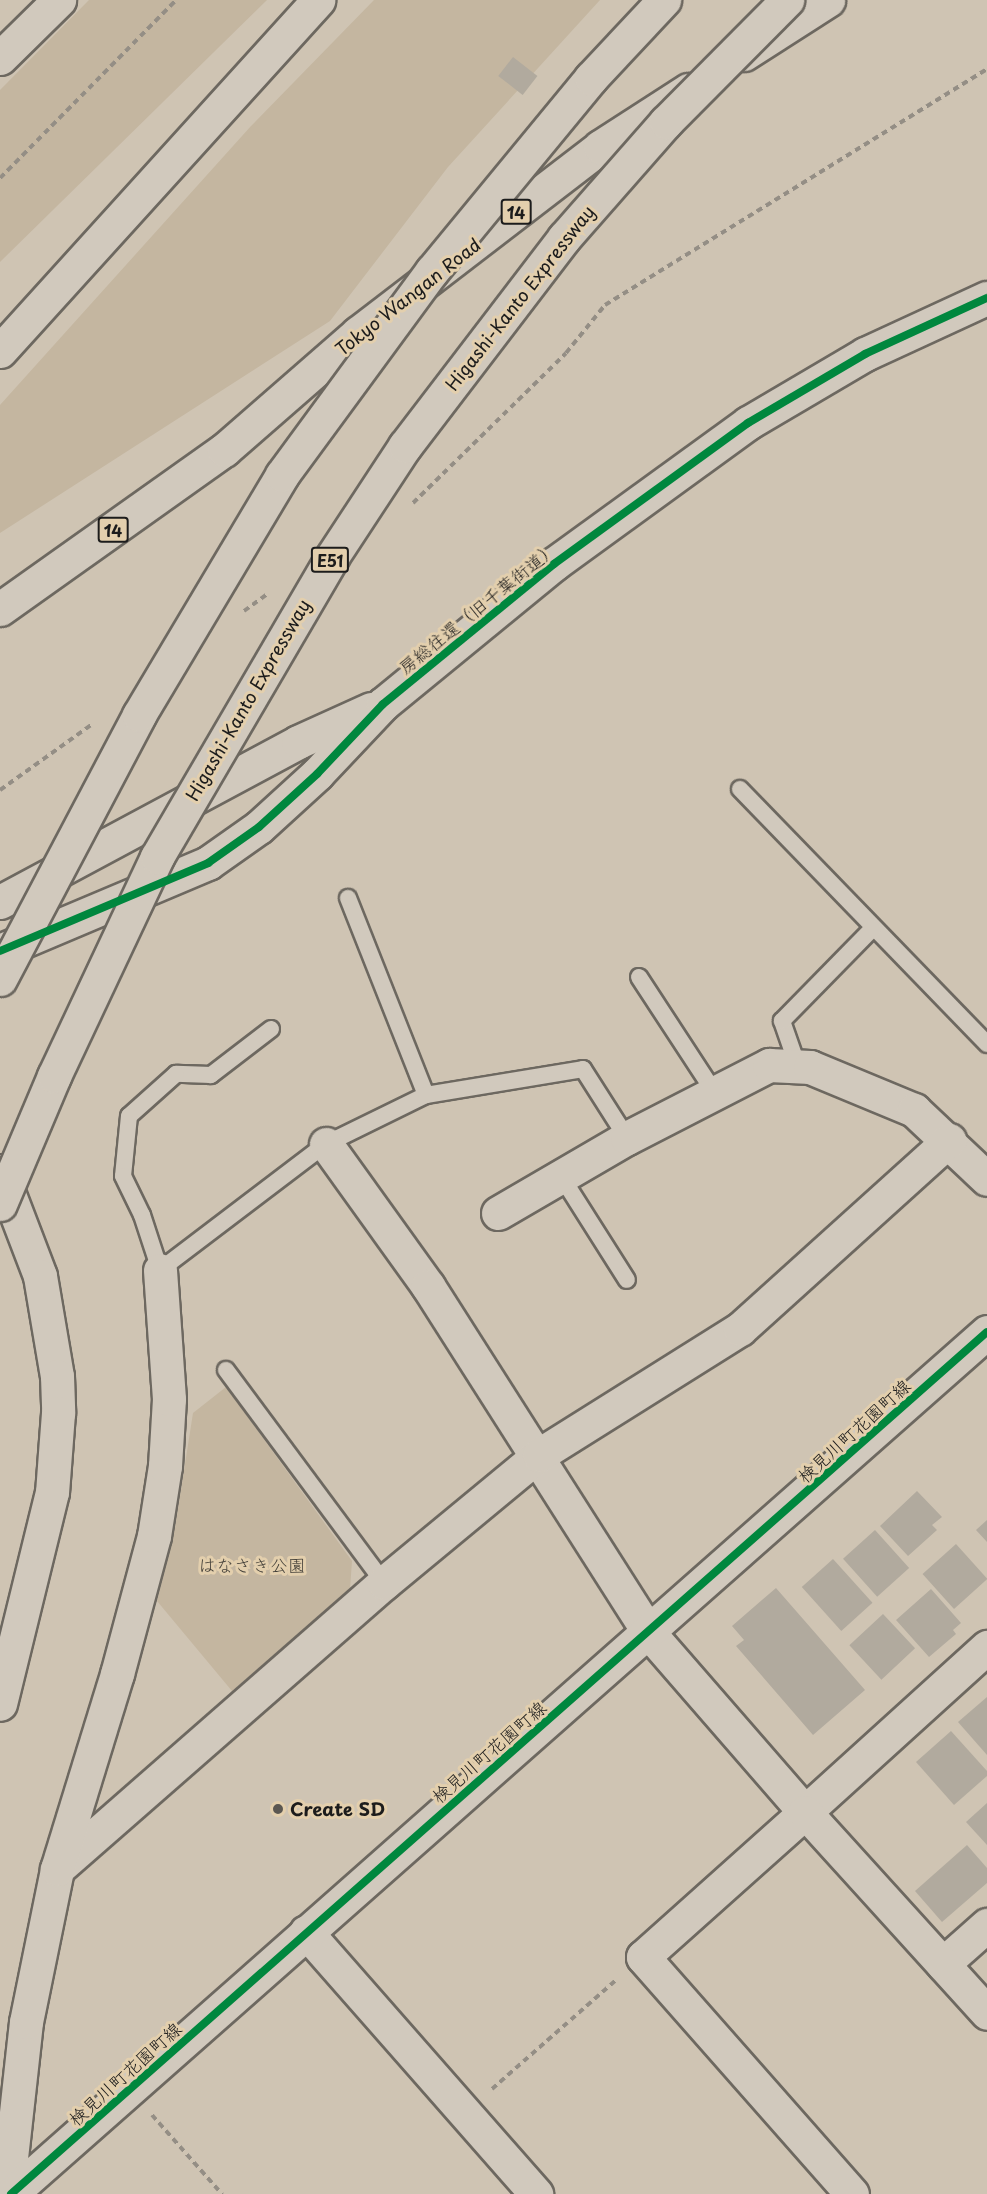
<!DOCTYPE html>
<html>
<head>
<meta charset="utf-8">
<style>
	body { margin:0 }
	#map { position:relative; width:987px; height:2194px; overflow:hidden; background:#cfc4b3; font-family:"Playpen Sans","Klee One",sans-serif }
	div>[style] { position:absolute }
	[style*='--x'] { left:calc(var(--x)*1px); top:calc(var(--y)*1px); width:calc(var(--w)*1px); rotate:calc(var(--a)*1deg) }
	.green>* { inset:0; background:#c4b6a0 }
	.building>* { inset:0; background:#b1aa9e; transform-origin:0 0 }
	.path>* { height:4px; margin-top:-2px; transform-origin:0; background:repeating-linear-gradient(90deg,#948e85 0 6px,transparent 0 10.5px) }
	.roads { filter:drop-shadow(2px 0 #6d6860) drop-shadow(-2px 0 #6d6860) drop-shadow(0 2px #6d6860) drop-shadow(0 -2px #6d6860) }
	.service>* { height:16px; margin:-8px; padding:0 8px; transform-origin:8px; border-radius:8px; background:#d1c9bd }
	.minor>* { height:33px; margin:-16.5px; padding:0 16.5px; transform-origin:16.5px; border-radius:16.5px; background:#d1c9bd }
	.tertiary>* { height:33px; margin:-16.5px; padding:0 16.5px; transform-origin:16.5px; border-radius:16.5px; background:#d1c9bd }
	.trunk>* { height:33px; margin:-16.5px; padding:0 16.5px; transform-origin:16.5px; border-radius:16.5px; background:#d1c9bd }
	.bridges { filter:drop-shadow(2px 0 #6d6860) drop-shadow(-2px 0 #6d6860) drop-shadow(0 2px #6d6860) drop-shadow(0 -2px #6d6860) }
	.motorway-bridge>* { height:33px; margin:-16.5px; padding:0 16.5px; transform-origin:16.5px; border-radius:16.5px; background:#d1c9bd }
	.cycleway>* { height:8px; margin:-4px; padding:0 4px; transform-origin:4px; border-radius:4px; background:#00873e }
	.dots>* { width:16px; height:16px; translate:-50% -50%; box-sizing:border-box; border:3px solid #e3cfad; border-radius:50% }
	span { translate:-50% -50%; white-space:nowrap; text-align:center; line-height:1.15; -webkit-text-stroke:6px #e3cfad; paint-order:stroke }
	.shield-label span { padding:2px 4px; background:#e3cfad; border:2px solid; border-radius:4px; -webkit-text-stroke-width:0 }
	.shield-label { font-size:16px; color:#1c1c1c; font-weight:700 }
	.street-label { font-size:18px; color:#1c1c1c }
	.park-label { font-size:18px; color:#444039 }
	.poi-label { font-size:18px; color:#1c1c1c; font-weight:700 }
	.left { translate:0 -50%; text-align:left }
</style>
</head>
<body>
<div id="map">
	<div class="green">
		<div style="clip-path:polygon(89px 0,267px 0,0 262px,0 90px)"></div>
		<div style="clip-path:polygon(374px 0,600px 0,448px 167px,330px 321px,0 533px,0 405px,251px 126px)"></div>
		<div style="clip-path:polygon(226px 1387px,352px 1561px,350px 1589px,232px 1691px,157px 1601px,175px 1528px,193px 1413px)"></div>
	</div>
	<div class="building">
		<div style="left:513px;top:57px;width:31px;height:24px;rotate:38deg"></div>
		<div style="clip-path:polygon(917px 1491px,942px 1517px,932px 1525px,937px 1530px,908px 1556px,880px 1526px)"></div>
		<div style="clip-path:polygon(987px 1520px,987px 1542px,976px 1530px)"></div>
		<div style="left:875px;top:1530px;width:51px;height:43px;rotate:48deg"></div>
		<div style="left:956px;top:1544px;width:47px;height:45px;rotate:48deg"></div>
		<div style="left:833px;top:1559px;width:59px;height:42px;rotate:48deg"></div>
		<div style="clip-path:polygon(776px 1588px,865px 1690px,813px 1735px,736px 1646px,744px 1640px,732px 1626px)"></div>
		<div style="clip-path:polygon(931px 1589px,961px 1623px,953px 1630px,956px 1634px,929px 1657px,896px 1620px)"></div>
		<div style="left:883px;top:1614px;width:47px;height:46px;rotate:47deg"></div>
		<div style="clip-path:polygon(987px 1697px,987px 1755px,958px 1722px)"></div>
		<div style="clip-path:polygon(951px 1731px,987px 1771px,987px 1776px,954px 1805px,916px 1762px)"></div>
		<div style="clip-path:polygon(987px 1803px,987px 1845px,966px 1822px)"></div>
		<div style="clip-path:polygon(967px 1845px,987px 1868px,987px 1883px,942px 1922px,915px 1891px)"></div>
	</div>
	<div class="path">
		<div style="--x:0;--y:178;--w:250;--a:-45.3"></div>
		<div style="--x:413;--y:503;--w:214;--a:-44.4"></div>
		<div style="--x:566;--y:353;--w:62;--a:-50.9"></div>
		<div style="--x:605;--y:305;--w:449;--a:-31.7"></div>
		<div style="--x:244;--y:611;--w:29;--a:-36"></div>
		<div style="--x:0;--y:790;--w:112;--a:-35.5"></div>
		<div style="--x:492;--y:2089;--w:167;--a:-41.3"></div>
		<div style="--x:152;--y:2115;--w:106;--a:48.5"></div>
	</div>
	<div class="roads">
		<div class="service">
			<div style="--x:740;--y:789;--w:355;--a:45.9"></div>
			<div style="--x:348;--y:898;--w:212;--a:68.4"></div>
			<div style="--x:639;--y:977;--w:139;--a:56.8"></div>
			<div style="--x:271;--y:1029;--w:76;--a:142.5"></div>
			<div style="--x:211;--y:1075;--w:35;--a:-178"></div>
			<div style="--x:176;--y:1074;--w:63;--a:138.2"></div>
			<div style="--x:129;--y:1116;--w:60;--a:95.7"></div>
			<div style="--x:123;--y:1176;--w:43;--a:64"></div>
			<div style="--x:142;--y:1215;--w:58;--a:71.9"></div>
			<div style="--x:160;--y:1270;--w:208;--a:-37.2"></div>
			<div style="--x:326;--y:1144;--w:111;--a:-26.1"></div>
			<div style="--x:426;--y:1095;--w:159;--a:-9.4"></div>
			<div style="--x:583;--y:1069;--w:82;--a:57.5"></div>
			<div style="--x:798;--y:1067;--w:49;--a:-109.2"></div>
			<div style="--x:782;--y:1021;--w:130;--a:-45.6"></div>
			<div style="--x:561;--y:1176;--w:123;--a:57.6"></div>
			<div style="--x:226;--y:1370;--w:265;--a:53.4"></div>
		</div>
		<div class="minor">
			<div style="--x:326;--y:1144;--w:175;--a:54.3"></div>
			<div style="--x:428;--y:1286;--w:413;--a:57.5"></div>
			<div style="--x:650;--y:1634;--w:236;--a:49"></div>
			<div style="--x:805;--y:1812;--w:246;--a:-42.2"></div>
			<div style="--x:498;--y:1213;--w:149;--a:-30.2"></div>
			<div style="--x:627;--y:1138;--w:160;--a:-27.2"></div>
			<div style="--x:769;--y:1065;--w:41;--a:2.8"></div>
			<div style="--x:810;--y:1067;--w:113;--a:22.5"></div>
			<div style="--x:914;--y:1110;--w:100;--a:43.4"></div>
			<div style="--x:57;--y:1869;--w:434;--a:-41.2"></div>
			<div style="--x:384;--y:1583;--w:201;--a:-39.6"></div>
			<div style="--x:539;--y:1455;--w:237;--a:-32.1"></div>
			<div style="--x:740;--y:1329;--w:282;--a:-42.1"></div>
			<div style="--x:943;--y:1964;--w:59;--a:-41.6"></div>
			<div style="--x:7;--y:2194;--w:173;--a:-83.7"></div>
			<div style="--x:26;--y:2022;--w:156;--a:-78.5"></div>
			<div style="--x:57;--y:1869;--w:204;--a:-72.9"></div>
			<div style="--x:117;--y:1674;--w:143;--a:-75"></div>
			<div style="--x:154;--y:1536;--w:71;--a:-81.1"></div>
			<div style="--x:165;--y:1466;--w:67;--a:-86.6"></div>
			<div style="--x:169;--y:1399;--w:129;--a:-94"></div>
			<div style="--x:852;--y:2194;--w:316;--a:-131.4"></div>
			<div style="--x:643;--y:1957;--w:217;--a:-41.8"></div>
			<div style="--x:805;--y:1812;--w:271;--a:47.8"></div>
		</div>
		<div class="tertiary">
			<div style="--x:0;--y:58;--w:83;--a:-44.5"></div>
			<div style="--x:0;--y:902;--w:338;--a:-28.2"></div>
			<div style="--x:298;--y:742;--w:80;--a:-24.3"></div>
			<div style="--x:2;--y:950;--w:224;--a:-22.9"></div>
			<div style="--x:208;--y:863;--w:62;--a:-35.2"></div>
			<div style="--x:259;--y:827;--w:79;--a:-42.4"></div>
			<div style="--x:317;--y:774;--w:96;--a:-46.7"></div>
			<div style="--x:383;--y:704;--w:221;--a:-39.3"></div>
			<div style="--x:554;--y:564;--w:240;--a:-36"></div>
			<div style="--x:748;--y:423;--w:136;--a:-30.5"></div>
			<div style="--x:865;--y:354;--w:134;--a:-24.7"></div>
			<div style="--x:0;--y:1171;--w:112;--a:69.1"></div>
			<div style="--x:40;--y:1276;--w:101;--a:80.4"></div>
			<div style="--x:57;--y:1376;--w:37;--a:88"></div>
			<div style="--x:58;--y:1413;--w:79;--a:94.3"></div>
			<div style="--x:52;--y:1492;--w:218;--a:103.8"></div>
			<div style="--x:306;--y:1932;--w:349;--a:48.7"></div>
			<div style="--x:11;--y:2194;--w:1302;--a:-41.45"></div>
		</div>
		<div class="trunk">
			<div style="--x:744;--y:54;--w:100;--a:-32.7"></div>
			<div style="--x:0;--y:351;--w:474;--a:-47.8"></div>
			<div style="--x:0;--y:609;--w:275;--a:-35.4"></div>
			<div style="--x:224;--y:450;--w:178;--a:-41.1"></div>
			<div style="--x:358;--y:333;--w:305;--a:-37.5"></div>
			<div style="--x:600;--y:147;--w:105;--a:-32.9"></div>
		</div>
	</div>
	<div class="bridges">
		<div class="motorway-bridge">
			<div style="--x:0;--y:979;--w:298;--a:-62.2"></div>
			<div style="--x:139;--y:715;--w:279;--a:-59.2"></div>
			<div style="--x:282;--y:475;--w:253;--a:-53.7"></div>
			<div style="--x:432;--y:271;--w:250;--a:-50.5"></div>
			<div style="--x:591;--y:78;--w:107;--a:-46.9"></div>
			<div style="--x:0;--y:1204;--w:139;--a:-67.1"></div>
			<div style="--x:54;--y:1076;--w:242;--a:-64.8"></div>
			<div style="--x:157;--y:857;--w:347;--a:-59.7"></div>
			<div style="--x:332;--y:557;--w:133;--a:-56.7"></div>
			<div style="--x:405;--y:446;--w:262;--a:-52.6"></div>
			<div style="--x:564;--y:238;--w:154;--a:-48.7"></div>
			<div style="--x:666;--y:122;--w:172;--a:-45.2"></div>
		</div>
	</div>
	<div class="cycleway">
		<div style="--x:0;--y:951;--w:226;--a:-22.9"></div>
		<div style="--x:208;--y:863;--w:62;--a:-35.2"></div>
		<div style="--x:259;--y:827;--w:79;--a:-42.4"></div>
		<div style="--x:317;--y:774;--w:96;--a:-46.7"></div>
		<div style="--x:383;--y:704;--w:221;--a:-39.3"></div>
		<div style="--x:554;--y:564;--w:240;--a:-36"></div>
		<div style="--x:748;--y:423;--w:136;--a:-30.5"></div>
		<div style="--x:865;--y:354;--w:134;--a:-24.7"></div>
		<div style="--x:11;--y:2194;--w:1302;--a:-41.45"></div>
	</div>
	<div class="dots">
		<div style="left:278px;top:1809px;background:#5b5751"></div>
	</div>
	<div class="shield-label">
		<span style="left:516px;top:212px">14</span>
		<span style="left:113px;top:530px">14</span>
		<span style="left:330px;top:560px">E51</span>
	</div>
	<div class="street-label">
		<span style="left:408px;top:297px;rotate:-38deg">Tokyo Wangan Road</span>
		<span style="left:520px;top:298px;rotate:-52deg">Higashi-Kanto Expressway</span>
		<span style="left:478px;top:608px;rotate:-39deg">房総往還（旧千葉街道）</span>
		<span style="left:248px;top:700px;rotate:-60deg">Higashi-Kanto Expressway</span>
		<span style="left:854px;top:1431px;rotate:-42deg">検見川町花園町線</span>
		<span style="left:489px;top:1752px;rotate:-41deg">検見川町花園町線</span>
		<span style="left:125px;top:2074px;rotate:-42deg">検見川町花園町線</span>
	</div>
	<div class="park-label">
		<span style="left:252px;top:1565px">はなさき公園</span>
	</div>
	<div class="poi-label">
		<span class="left" style="left:290px;top:1809px">Create SD</span>
	</div>
</div>
</body>
</html>
